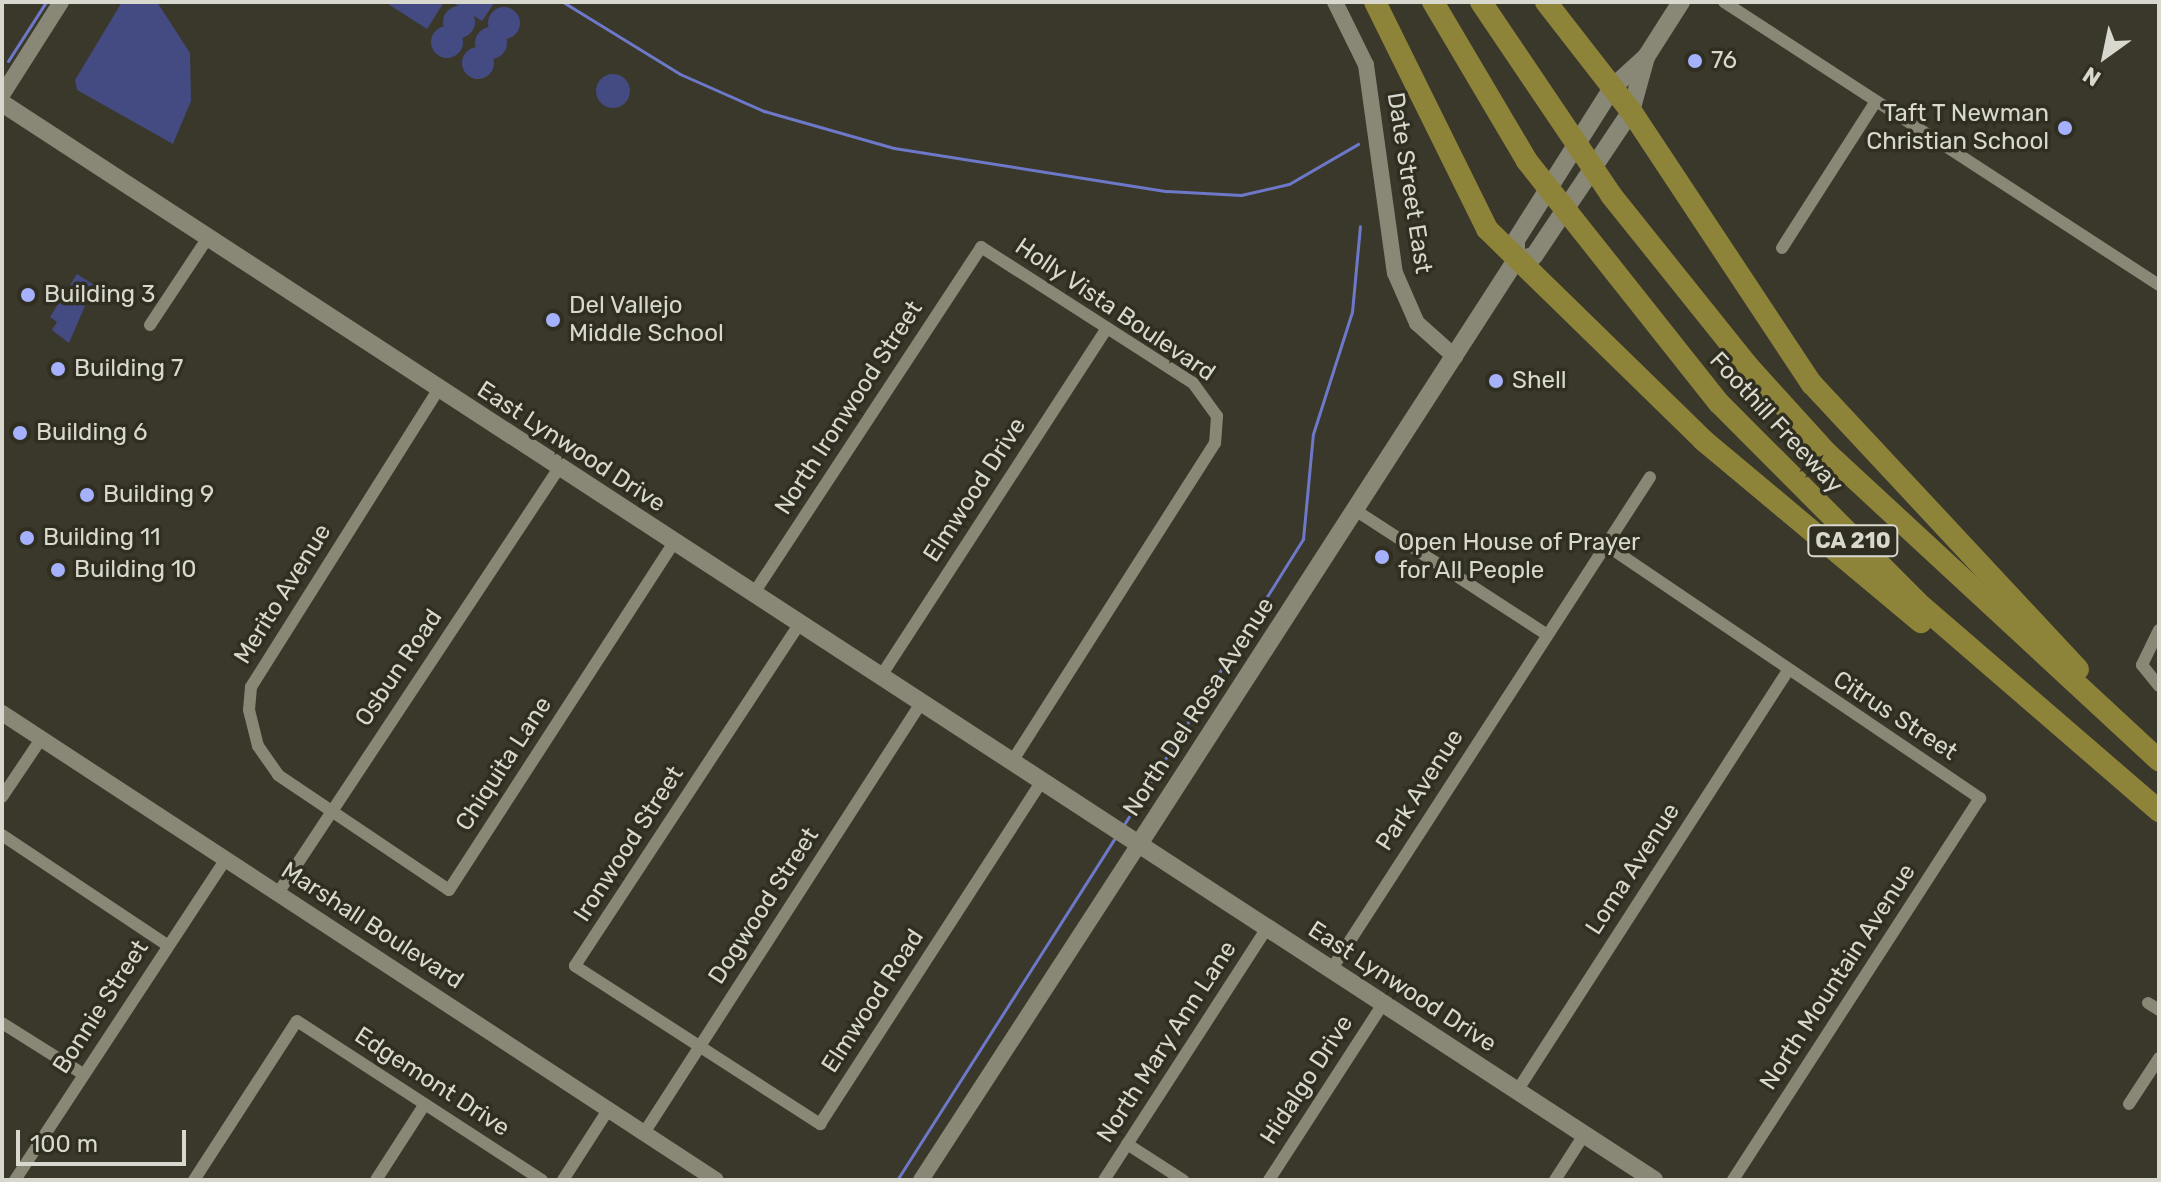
<!DOCTYPE html>
<html>
<head>
<meta charset="utf-8">
<style>
	body { margin:0 }
	#map { position:relative; width:2161px; height:1182px; overflow:hidden; background:#3a382a; font-family:Rubik,sans-serif }
	div>[style] { position:absolute }
	[style*='--x'] { left:calc(var(--x)*1px); top:calc(var(--y)*1px); width:calc(var(--w)*1px); rotate:calc(var(--a)*1deg) }
	.green>* { inset:0; background:#444b83 }
	.round { border-radius:50% }
	.stream>* { height:3px; margin:-1.5px; padding:0 1.5px; transform-origin:1.5px; border-radius:1.5px; background:#6d78c9 }
	.minor>* { height:12px; margin:-6px; padding:0 6px; transform-origin:6px; border-radius:6px; background:#898776 }
	.tertiary>* { height:16px; margin:-8px; padding:0 8px; transform-origin:8px; border-radius:8px; background:#898776 }
	.secondary>* { height:18px; margin:-9px; padding:0 9px; transform-origin:9px; border-radius:9px; background:#898776 }
	.motorway>* { height:22px; margin:-11px; padding:0 11px; transform-origin:11px; border-radius:11px; background:#8d8339 }
	.dots>* { width:22px; height:22px; translate:-50% -50%; box-sizing:border-box; border:4px solid #302e20; border-radius:50% }
	span { translate:-50% -50%; white-space:nowrap; text-align:center; line-height:1.15; -webkit-text-stroke:7px #302e20; paint-order:stroke }
	.shield-label span { padding:2px 6px; background:#302e20; border:2px solid; border-radius:6px; -webkit-text-stroke-width:0 }
	.shield-label { font-size:22px; color:#d9d8cf; font-weight:700 }
	.poi-label { font-size:24px; color:#d9d8cf }
	.left { translate:0 -50%; text-align:left }
	.right { translate:-100% -50%; text-align:right }
	.street-label { font-size:24px; color:#d9d8cf }
	.frame { position:absolute; inset:0; border:4px solid #d9d8cf; pointer-events:none }
	.north { position:absolute; left:2065px; top:16px; width:80px; height:80px; -webkit-text-stroke:6px #302e20; paint-order:stroke; rotate:213deg; font-size:22px; font-weight:700; line-height:32px; text-align:center; color:#d9d8cf }
	.north::after { content:''; display:block; margin:auto; width:28px; height:36px; background:#d9d8cf; clip-path:polygon(50% 0,100% 100%,50% 72%,0 100%) }
	.scale { position:absolute; left:16px; top:1130px; width:170px; height:36px; box-sizing:border-box; border:4px solid #d9d8cf; border-top:0; padding-left:10px; font-size:24px; line-height:28px; white-space:nowrap; color:#d9d8cf; -webkit-text-stroke:6px #302e20; paint-order:stroke }
</style>
</head>
<body>
<div id="map">
	<div class="green">
		<div style="clip-path:polygon(122px 2px,157px 2px,190px 53px,191px 101px,173px 144px,77px 90px,75px 80px)"></div>
		<div style="clip-path:polygon(385px 2px,444px 2px,427px 29px)"></div>
		<div style="clip-path:polygon(452px 2px,493px 2px,494px 3px,482px 21px)"></div>
		<div class="round" style="left:443px;top:6px;width:32px;height:32px"></div>
		<div class="round" style="left:488px;top:7px;width:32px;height:32px"></div>
		<div class="round" style="left:431px;top:26px;width:32px;height:32px"></div>
		<div class="round" style="left:475px;top:27px;width:32px;height:32px"></div>
		<div class="round" style="left:462px;top:47px;width:32px;height:32px"></div>
		<div class="round" style="left:596px;top:74px;width:34px;height:34px"></div>
		<div style="clip-path:polygon(77px 274px,94px 285px,69px 343px,52px 330px,57px 322px,50px 317px)"></div>
	</div>
	<div class="stream">
		<div style="--x:563;--y:2;--w:137;--a:31.6"></div>
		<div style="--x:680;--y:74;--w:92;--a:23.8"></div>
		<div style="--x:764;--y:111;--w:135;--a:15.9"></div>
		<div style="--x:894;--y:148;--w:276;--a:9"></div>
		<div style="--x:1167;--y:191;--w:74;--a:3.1"></div>
		<div style="--x:1241;--y:195;--w:49;--a:-12.9"></div>
		<div style="--x:1289;--y:184;--w:80;--a:-30.1"></div>
		<div style="--x:8;--y:61;--w:70;--a:-57.2"></div>
		<div style="--x:1123;--y:826;--w:339;--a:-57.9"></div>
		<div style="--x:1303;--y:539;--w:105;--a:-84.6"></div>
		<div style="--x:1313;--y:434;--w:128;--a:-72.3"></div>
		<div style="--x:1352;--y:312;--w:86;--a:-84.7"></div>
		<div style="--x:897;--y:1180;--w:408;--a:-57.5"></div>
	</div>
	<div class="minor">
		<div style="--x:1724;--y:2;--w:519;--a:33.05"></div>
		<div style="--x:1782;--y:248;--w:174;--a:-57.4"></div>
		<div style="--x:150;--y:325;--w:103;--a:-56.5"></div>
		<div style="--x:438;--y:390;--w:351;--a:122.2"></div>
		<div style="--x:251;--y:687;--w:23;--a:95"></div>
		<div style="--x:249;--y:710;--w:37;--a:76"></div>
		<div style="--x:258;--y:746;--w:35;--a:55"></div>
		<div style="--x:278;--y:775;--w:206;--a:33.9"></div>
		<div style="--x:449;--y:890;--w:414;--a:-57.1"></div>
		<div style="--x:1355;--y:510;--w:228;--a:33"></div>
		<div style="--x:1606;--y:545;--w:452;--a:34.1"></div>
		<div style="--x:1980;--y:798;--w:455;--a:122.9"></div>
		<div style="--x:754;--y:593;--w:414;--a:-56.7"></div>
		<div style="--x:981;--y:247;--w:252;--a:32.7"></div>
		<div style="--x:1193;--y:383;--w:41;--a:54"></div>
		<div style="--x:1217;--y:416;--w:27;--a:94"></div>
		<div style="--x:1215;--y:443;--w:378;--a:122.5"></div>
		<div style="--x:800;--y:623;--w:410;--a:123.3"></div>
		<div style="--x:575;--y:966;--w:292;--a:32.8"></div>
		<div style="--x:820;--y:1124;--w:409;--a:-57.1"></div>
		<div style="--x:2159;--y:630;--w:39;--a:116"></div>
		<div style="--x:2142;--y:665;--w:27;--a:51"></div>
		<div style="--x:881;--y:676;--w:415;--a:-57"></div>
		<div style="--x:2;--y:797;--w:70;--a:-56.1"></div>
		<div style="--x:2;--y:835;--w:198;--a:33.7"></div>
		<div style="--x:278;--y:893;--w:509;--a:-56.53"></div>
		<div style="--x:1331;--y:970;--w:587;--a:-57.09"></div>
		<div style="--x:2148;--y:1003;--w:13;--a:32"></div>
		<div style="--x:2;--y:1023;--w:96;--a:32.2"></div>
		<div style="--x:1517;--y:1091;--w:498;--a:-57.2"></div>
		<div style="--x:2129;--y:1104;--w:55;--a:-56.9"></div>
		<div style="--x:644;--y:1133;--w:511;--a:-57.21"></div>
		<div style="--x:1127;--y:1144;--w:67;--a:32.7"></div>
		<div style="--x:15;--y:1180;--w:384;--a:-56.7"></div>
		<div style="--x:194;--y:1180;--w:189;--a:-57.1"></div>
		<div style="--x:297;--y:1021;--w:292;--a:33"></div>
		<div style="--x:376;--y:1180;--w:90;--a:-57.2"></div>
		<div style="--x:563;--y:1180;--w:83;--a:-57.3"></div>
		<div style="--x:1104;--y:1180;--w:300;--a:-57.1"></div>
		<div style="--x:1269;--y:1180;--w:210;--a:-57.1"></div>
		<div style="--x:1555;--y:1180;--w:54;--a:-57.2"></div>
	</div>
	<div class="tertiary">
		<div style="--x:1335;--y:2;--w:70;--a:63.8"></div>
		<div style="--x:1366;--y:65;--w:210;--a:82.1"></div>
		<div style="--x:1395;--y:273;--w:55;--a:66.3"></div>
		<div style="--x:1417;--y:323;--w:51;--a:41.8"></div>
		<div style="--x:2;--y:95;--w:110;--a:-57.6"></div>
		<div style="--x:2;--y:713;--w:853;--a:33.19"></div>
		<div style="--x:921;--y:1180;--w:401;--a:-57"></div>
	</div>
	<div class="secondary">
		<div style="--x:2;--y:103;--w:1972;--a:33.1"></div>
		<div style="--x:1516;--y:260;--w:18;--a:-13"></div>
		<div style="--x:1534;--y:256;--w:174;--a:-56.2"></div>
		<div style="--x:1631;--y:111;--w:56;--a:-74.5"></div>
		<div style="--x:1139;--y:844;--w:695;--a:-57.16"></div>
		<div style="--x:1516;--y:260;--w:20;--a:-90"></div>
		<div style="--x:1516;--y:240;--w:180;--a:-57.7"></div>
		<div style="--x:1612;--y:88;--w:46;--a:-42.4"></div>
		<div style="--x:1646;--y:57;--w:65;--a:-57.5"></div>
	</div>
	<div class="motorway">
		<div style="--x:1375;--y:2;--w:253;--a:63.7"></div>
		<div style="--x:1487;--y:229;--w:302;--a:44.3"></div>
		<div style="--x:1703;--y:440;--w:284;--a:39.9"></div>
		<div style="--x:1433;--y:2;--w:185;--a:59.4"></div>
		<div style="--x:1527;--y:161;--w:309;--a:51.6"></div>
		<div style="--x:1719;--y:403;--w:281;--a:45.1"></div>
		<div style="--x:1917;--y:602;--w:320;--a:40.8"></div>
		<div style="--x:1481;--y:2;--w:233;--a:56"></div>
		<div style="--x:1611;--y:195;--w:218;--a:51.3"></div>
		<div style="--x:1747;--y:365;--w:118;--a:47.8"></div>
		<div style="--x:1826;--y:452;--w:454;--a:42.8"></div>
		<div style="--x:1546;--y:2;--w:138;--a:52.1"></div>
		<div style="--x:1631;--y:111;--w:328;--a:56.5"></div>
		<div style="--x:1812;--y:384;--w:390;--a:47"></div>
	</div>
	<div class="dots">
		<div style="left:1695px;top:61px;background:#a5b1fc"></div>
		<div style="left:2065px;top:128px;background:#a5b1fc"></div>
		<div style="left:28px;top:295px;background:#a5b1fc"></div>
		<div style="left:553px;top:320px;background:#a5b1fc"></div>
		<div style="left:58px;top:369px;background:#a5b1fc"></div>
		<div style="left:1496px;top:381px;background:#a5b1fc"></div>
		<div style="left:20px;top:433px;background:#a5b1fc"></div>
		<div style="left:87px;top:495px;background:#a5b1fc"></div>
		<div style="left:27px;top:538px;background:#a5b1fc"></div>
		<div style="left:1382px;top:557px;background:#a5b1fc"></div>
		<div style="left:58px;top:570px;background:#a5b1fc"></div>
	</div>
	<div class="shield-label">
		<span style="left:1853px;top:541px">CA 210</span>
	</div>
	<div class="poi-label">
		<span class="left" style="left:1711px;top:61px">76</span>
		<span class="right" style="left:2049px;top:128px">Taft T Newman<br>Christian School</span>
		<span class="left" style="left:44px;top:295px">Building 3</span>
		<span class="left" style="left:569px;top:320px">Del Vallejo<br>Middle School</span>
		<span class="left" style="left:74px;top:369px">Building 7</span>
		<span class="left" style="left:1512px;top:381px">Shell</span>
		<span class="left" style="left:36px;top:433px">Building 6</span>
		<span class="left" style="left:103px;top:495px">Building 9</span>
		<span class="left" style="left:43px;top:538px">Building 11</span>
		<span class="left" style="left:1398px;top:557px">Open House of Prayer<br>for All People</span>
		<span class="left" style="left:74px;top:570px">Building 10</span>
	</div>
	<div class="street-label">
		<span style="left:1409px;top:183px;rotate:81deg">Date Street East</span>
		<span style="left:1115px;top:310px;rotate:34deg">Holly Vista Boulevard</span>
		<span style="left:849px;top:408px;rotate:-57deg">North Ironwood Street</span>
		<span style="left:1776px;top:423px;rotate:47deg">Foothill Freeway</span>
		<span style="left:571px;top:447px;rotate:33deg">East Lynwood Drive</span>
		<span style="left:975px;top:490px;rotate:-57deg">Elmwood Drive</span>
		<span style="left:283px;top:594px;rotate:-58deg">Merito Avenue</span>
		<span style="left:399px;top:668px;rotate:-56deg">Osbun Road</span>
		<span style="left:1199px;top:707px;rotate:-57deg">North Del Rosa Avenue</span>
		<span style="left:1895px;top:716px;rotate:33deg">Citrus Street</span>
		<span style="left:504px;top:764px;rotate:-57deg">Chiquita Lane</span>
		<span style="left:1420px;top:790px;rotate:-57deg">Park Avenue</span>
		<span style="left:629px;top:844px;rotate:-57deg">Ironwood Street</span>
		<span style="left:1633px;top:869px;rotate:-57deg">Loma Avenue</span>
		<span style="left:764px;top:906px;rotate:-57deg">Dogwood Street</span>
		<span style="left:372px;top:926px;rotate:33deg">Marshall Boulevard</span>
		<span style="left:1838px;top:977px;rotate:-57deg">North Mountain Avenue</span>
		<span style="left:1402px;top:987px;rotate:33deg">East Lynwood Drive</span>
		<span style="left:873px;top:1001px;rotate:-57deg">Elmwood Road</span>
		<span style="left:101px;top:1007px;rotate:-57deg">Bonnie Street</span>
		<span style="left:1167px;top:1042px;rotate:-57deg">North Mary Ann Lane</span>
		<span style="left:1307px;top:1080px;rotate:-57deg">Hidalgo Drive</span>
		<span style="left:432px;top:1082px;rotate:33deg">Edgemont Drive</span>
	</div>
	<div class="frame"></div>
	<div class="north">N</div>
	<div class="scale">100 m</div>
</div>
</body>
</html>
